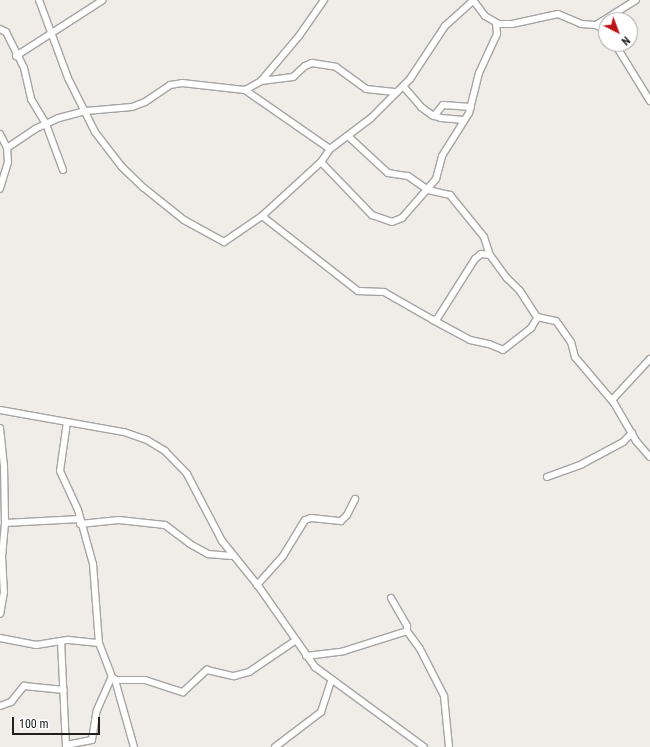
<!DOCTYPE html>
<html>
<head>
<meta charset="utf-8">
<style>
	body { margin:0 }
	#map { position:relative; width:650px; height:747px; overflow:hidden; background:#f0ede8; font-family:"Roboto Condensed",sans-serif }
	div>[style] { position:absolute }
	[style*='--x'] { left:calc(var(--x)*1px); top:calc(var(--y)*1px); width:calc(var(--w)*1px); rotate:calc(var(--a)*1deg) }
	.roads { filter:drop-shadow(1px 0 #a4a4a4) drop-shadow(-1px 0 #a4a4a4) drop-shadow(0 1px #a4a4a4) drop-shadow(0 -1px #a4a4a4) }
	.minor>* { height:6px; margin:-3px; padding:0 3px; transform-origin:3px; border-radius:3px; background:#fff }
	span { translate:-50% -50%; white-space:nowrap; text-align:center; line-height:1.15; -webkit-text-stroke:4px #fff; paint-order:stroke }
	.north { position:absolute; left:598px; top:12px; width:40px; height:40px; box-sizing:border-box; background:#fff; border:1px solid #a6a6a6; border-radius:50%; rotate:138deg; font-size:11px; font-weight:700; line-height:16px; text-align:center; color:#202020 }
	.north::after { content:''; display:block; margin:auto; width:14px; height:18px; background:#bd1415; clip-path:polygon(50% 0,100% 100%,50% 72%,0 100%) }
	.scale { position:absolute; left:12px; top:717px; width:88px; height:18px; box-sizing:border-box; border:2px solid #202020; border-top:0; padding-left:5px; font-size:12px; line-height:14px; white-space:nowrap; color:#202020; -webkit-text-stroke:3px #fff; paint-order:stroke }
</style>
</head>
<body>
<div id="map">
	<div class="roads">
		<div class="minor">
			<div style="--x:39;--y:0;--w:83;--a:69.6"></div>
			<div style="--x:68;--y:78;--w:60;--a:63.4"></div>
			<div style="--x:95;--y:132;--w:44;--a:52.4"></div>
			<div style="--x:122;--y:167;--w:30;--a:44"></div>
			<div style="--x:144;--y:188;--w:51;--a:38.7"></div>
			<div style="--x:184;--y:220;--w:46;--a:28.8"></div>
			<div style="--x:224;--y:242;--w:46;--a:-34.4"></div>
			<div style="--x:262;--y:216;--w:80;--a:-42.5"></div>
			<div style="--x:321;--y:162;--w:16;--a:-55"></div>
			<div style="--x:330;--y:149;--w:51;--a:-37.1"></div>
			<div style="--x:371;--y:118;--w:55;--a:-45"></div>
			<div style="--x:410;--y:79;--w:64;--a:-56.6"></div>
			<div style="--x:445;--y:26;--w:38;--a:-42"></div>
			<div style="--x:473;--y:0;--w:20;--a:53"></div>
			<div style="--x:485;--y:16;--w:16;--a:30"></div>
			<div style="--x:499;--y:24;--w:13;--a:0"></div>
			<div style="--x:512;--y:24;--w:47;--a:-12.3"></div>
			<div style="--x:558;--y:14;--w:25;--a:23"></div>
			<div style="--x:581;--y:24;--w:15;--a:4"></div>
			<div style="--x:596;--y:25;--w:12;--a:31"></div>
			<div style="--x:596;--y:25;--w:47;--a:-32"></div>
			<div style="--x:0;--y:29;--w:7;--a:27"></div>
			<div style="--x:6;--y:32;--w:40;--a:63.4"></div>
			<div style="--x:24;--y:68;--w:32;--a:77"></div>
			<div style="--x:31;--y:99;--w:29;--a:59"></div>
			<div style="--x:46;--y:124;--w:49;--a:69.7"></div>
			<div style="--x:615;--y:44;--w:67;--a:58.4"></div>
			<div style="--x:16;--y:56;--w:103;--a:-32.8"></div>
			<div style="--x:261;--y:81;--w:32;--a:-7"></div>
			<div style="--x:293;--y:77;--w:16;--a:-43"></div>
			<div style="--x:305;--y:66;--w:8;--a:-23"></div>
			<div style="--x:312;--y:63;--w:24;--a:9"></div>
			<div style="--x:336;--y:67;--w:37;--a:36"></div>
			<div style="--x:366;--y:89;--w:31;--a:6"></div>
			<div style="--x:403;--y:86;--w:28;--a:49"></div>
			<div style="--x:421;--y:107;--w:14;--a:36"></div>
			<div style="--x:432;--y:115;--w:9;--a:18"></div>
			<div style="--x:441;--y:118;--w:23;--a:5"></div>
			<div style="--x:245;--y:90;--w:18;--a:-29"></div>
			<div style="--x:261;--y:81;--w:59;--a:-49.8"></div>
			<div style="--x:299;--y:36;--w:44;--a:-55.2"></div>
			<div style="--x:434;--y:116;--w:14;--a:-51"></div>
			<div style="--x:443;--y:105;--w:28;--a:4"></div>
			<div style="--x:0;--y:134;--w:16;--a:63"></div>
			<div style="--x:7;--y:148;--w:14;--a:86"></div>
			<div style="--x:8;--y:162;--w:28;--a:107"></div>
			<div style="--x:349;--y:137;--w:53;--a:42.7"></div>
			<div style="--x:388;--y:173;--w:20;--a:9"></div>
			<div style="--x:408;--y:176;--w:24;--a:35"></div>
			<div style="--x:428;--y:190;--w:23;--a:13"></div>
			<div style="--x:450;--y:195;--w:54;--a:51"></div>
			<div style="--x:484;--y:237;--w:19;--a:72"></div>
			<div style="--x:7;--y:148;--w:34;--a:-34"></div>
			<div style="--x:35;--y:129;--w:26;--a:-25"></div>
			<div style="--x:59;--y:118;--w:28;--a:-15"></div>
			<div style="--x:86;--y:111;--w:46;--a:-5"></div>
			<div style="--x:132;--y:107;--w:14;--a:-21"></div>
			<div style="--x:145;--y:102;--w:30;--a:-34"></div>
			<div style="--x:170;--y:85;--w:12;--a:-9"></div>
			<div style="--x:182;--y:83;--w:63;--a:6.3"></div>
			<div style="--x:245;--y:90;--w:103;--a:34.8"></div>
			<div style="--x:321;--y:162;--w:74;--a:46.1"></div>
			<div style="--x:372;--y:215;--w:21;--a:19"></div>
			<div style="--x:392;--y:222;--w:11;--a:-22"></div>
			<div style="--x:402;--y:218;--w:52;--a:-48.9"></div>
			<div style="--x:436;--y:179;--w:24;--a:-75"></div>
			<div style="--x:442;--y:156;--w:51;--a:-57.9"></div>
			<div style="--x:469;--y:113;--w:41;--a:-76"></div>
			<div style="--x:479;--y:73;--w:43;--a:-65.2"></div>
			<div style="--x:497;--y:34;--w:11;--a:-95"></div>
			<div style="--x:262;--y:216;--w:122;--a:38"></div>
			<div style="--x:358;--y:291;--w:26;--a:2"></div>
			<div style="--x:384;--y:292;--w:56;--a:29.7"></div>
			<div style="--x:433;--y:320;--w:4;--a:-14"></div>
			<div style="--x:437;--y:319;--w:71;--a:-57.7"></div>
			<div style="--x:475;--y:259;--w:8;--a:-40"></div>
			<div style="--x:481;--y:254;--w:9;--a:6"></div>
			<div style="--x:490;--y:255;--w:29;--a:54"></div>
			<div style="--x:507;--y:278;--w:18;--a:45"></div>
			<div style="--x:520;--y:291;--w:31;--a:57"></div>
			<div style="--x:537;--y:317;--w:19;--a:12"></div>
			<div style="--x:556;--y:321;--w:5;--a:53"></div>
			<div style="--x:559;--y:325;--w:21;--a:55"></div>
			<div style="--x:571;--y:342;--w:16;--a:75"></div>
			<div style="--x:575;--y:357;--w:60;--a:49.7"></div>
			<div style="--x:614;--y:403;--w:44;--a:59.9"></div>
			<div style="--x:636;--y:441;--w:21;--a:49"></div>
			<div style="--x:433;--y:320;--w:42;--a:28.4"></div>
			<div style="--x:470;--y:340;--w:19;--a:12"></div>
			<div style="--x:489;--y:344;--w:15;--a:23"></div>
			<div style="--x:503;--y:350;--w:36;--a:-38"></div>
			<div style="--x:531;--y:328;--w:13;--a:-58"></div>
			<div style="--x:612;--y:400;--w:56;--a:-47.2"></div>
			<div style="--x:0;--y:410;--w:126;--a:10.1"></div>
			<div style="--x:124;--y:432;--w:24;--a:19"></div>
			<div style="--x:147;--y:440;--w:21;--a:31"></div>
			<div style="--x:165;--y:451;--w:32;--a:46"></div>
			<div style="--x:187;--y:474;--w:76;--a:62.4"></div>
			<div style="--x:222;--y:541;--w:59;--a:51.2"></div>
			<div style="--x:259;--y:587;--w:98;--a:55"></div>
			<div style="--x:315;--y:667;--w:135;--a:36.3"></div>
			<div style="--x:67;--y:422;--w:49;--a:98.1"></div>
			<div style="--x:60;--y:471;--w:43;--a:65.2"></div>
			<div style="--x:78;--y:510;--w:56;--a:74.5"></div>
			<div style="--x:93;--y:564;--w:79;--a:85.7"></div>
			<div style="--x:99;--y:643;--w:36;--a:69"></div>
			<div style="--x:112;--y:677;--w:5;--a:37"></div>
			<div style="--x:116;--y:680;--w:29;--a:0"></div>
			<div style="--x:145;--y:680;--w:40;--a:18"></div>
			<div style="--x:183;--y:692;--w:33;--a:-43"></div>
			<div style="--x:207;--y:670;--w:28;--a:13"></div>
			<div style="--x:234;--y:676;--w:16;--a:-15"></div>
			<div style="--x:249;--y:672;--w:57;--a:-34.2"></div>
			<div style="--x:0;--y:428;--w:37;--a:84"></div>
			<div style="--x:4;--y:465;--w:58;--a:89"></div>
			<div style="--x:5;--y:523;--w:33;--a:95"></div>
			<div style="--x:2;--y:556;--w:36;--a:87"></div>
			<div style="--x:4;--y:592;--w:22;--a:100"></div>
			<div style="--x:547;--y:477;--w:37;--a:-20"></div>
			<div style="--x:582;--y:464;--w:47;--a:-28.2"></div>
			<div style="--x:623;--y:442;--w:13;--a:-45"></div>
			<div style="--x:5;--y:523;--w:75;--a:-3.1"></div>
			<div style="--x:80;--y:524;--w:39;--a:-6"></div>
			<div style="--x:119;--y:520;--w:46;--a:6.2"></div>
			<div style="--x:165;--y:525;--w:31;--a:37"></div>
			<div style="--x:190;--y:544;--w:21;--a:29"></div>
			<div style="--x:208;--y:554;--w:24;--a:5"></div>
			<div style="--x:257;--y:585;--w:39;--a:-48"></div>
			<div style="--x:283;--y:556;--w:42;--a:-58.6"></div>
			<div style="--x:305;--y:520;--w:6;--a:-18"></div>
			<div style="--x:311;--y:518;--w:30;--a:6"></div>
			<div style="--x:341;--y:521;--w:8;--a:-45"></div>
			<div style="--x:347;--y:515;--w:18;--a:-63"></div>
			<div style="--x:391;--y:598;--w:32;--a:60"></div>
			<div style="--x:407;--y:626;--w:5;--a:90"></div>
			<div style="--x:0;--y:638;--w:37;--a:11"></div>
			<div style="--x:36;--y:645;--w:33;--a:-9"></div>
			<div style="--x:69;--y:640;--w:30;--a:6"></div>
			<div style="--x:61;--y:641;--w:106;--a:87.3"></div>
			<div style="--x:306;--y:656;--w:38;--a:-7"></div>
			<div style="--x:344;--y:651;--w:66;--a:-17.6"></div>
			<div style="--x:407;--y:631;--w:22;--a:54"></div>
			<div style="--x:420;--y:649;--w:53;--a:62.9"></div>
			<div style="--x:444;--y:696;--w:51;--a:84.4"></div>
			<div style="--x:115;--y:680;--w:70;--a:74.2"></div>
			<div style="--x:0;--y:706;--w:12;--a:-20"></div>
			<div style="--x:11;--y:702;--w:21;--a:-51"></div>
			<div style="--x:24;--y:686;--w:40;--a:5.7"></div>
			<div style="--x:66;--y:745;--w:26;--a:-11"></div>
			<div style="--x:92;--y:740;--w:30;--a:-81"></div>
			<div style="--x:97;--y:710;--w:36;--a:-66"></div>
			<div style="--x:275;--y:747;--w:58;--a:-37.3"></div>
			<div style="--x:321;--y:712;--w:32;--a:-72"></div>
		</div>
	</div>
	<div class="north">N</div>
	<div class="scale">100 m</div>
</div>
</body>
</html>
